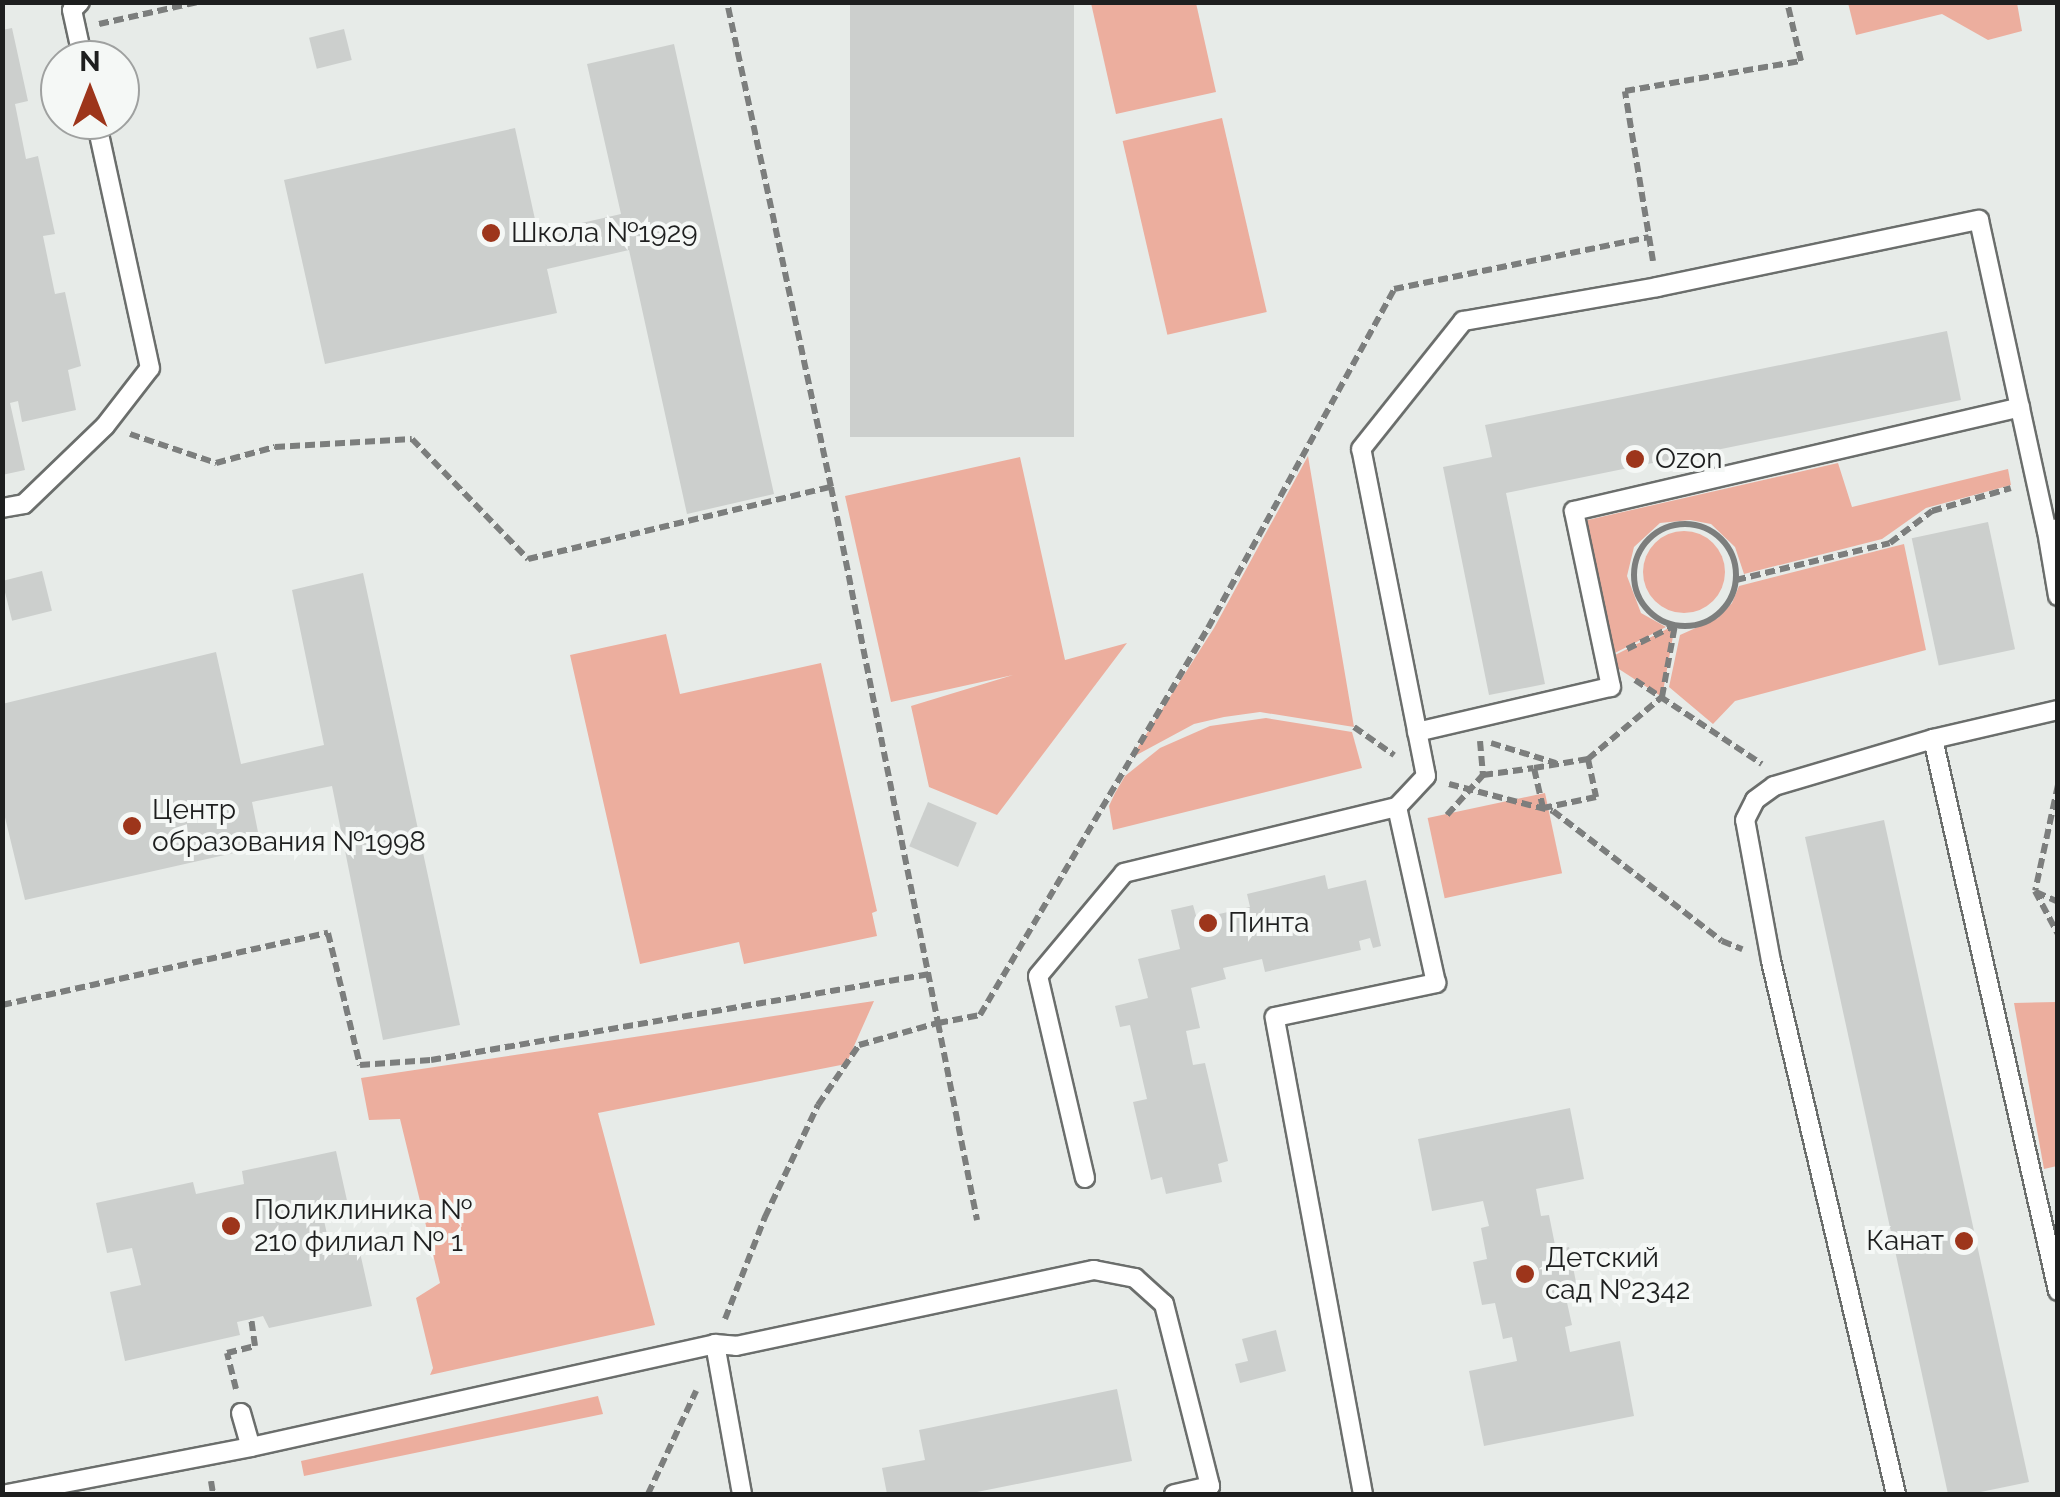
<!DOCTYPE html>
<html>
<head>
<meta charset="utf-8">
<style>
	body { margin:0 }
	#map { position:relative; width:2060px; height:1497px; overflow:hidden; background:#e7ebe8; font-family:Raleway,sans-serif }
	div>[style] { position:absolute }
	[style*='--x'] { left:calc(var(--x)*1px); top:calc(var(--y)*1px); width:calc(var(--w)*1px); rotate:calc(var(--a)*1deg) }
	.green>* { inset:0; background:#ecae9e; transform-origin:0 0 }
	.round { border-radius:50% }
	.building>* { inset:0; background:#cccfcd; transform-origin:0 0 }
	.path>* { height:6px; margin-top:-3px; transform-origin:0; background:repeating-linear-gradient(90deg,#7c7e7d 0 10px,transparent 0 15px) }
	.path>.ring { margin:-3px; padding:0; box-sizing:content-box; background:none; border:6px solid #7c7e7d; border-radius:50% }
	.roads { filter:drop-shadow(2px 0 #6b6e6c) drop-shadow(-2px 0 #6b6e6c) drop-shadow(0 2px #6b6e6c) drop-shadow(0 -2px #6b6e6c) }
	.lane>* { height:18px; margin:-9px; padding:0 9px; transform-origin:9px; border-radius:9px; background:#fff }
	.dots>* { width:28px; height:28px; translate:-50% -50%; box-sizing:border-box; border:5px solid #f5f8f6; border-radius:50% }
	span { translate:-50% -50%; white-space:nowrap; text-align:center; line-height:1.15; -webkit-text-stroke:8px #f5f8f6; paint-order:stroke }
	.poi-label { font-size:28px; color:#1e1f1f }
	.left { translate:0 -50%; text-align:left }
	.right { translate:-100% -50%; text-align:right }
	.frame { position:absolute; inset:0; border:5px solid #1e1f1f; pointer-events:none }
	.north { position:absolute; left:40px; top:40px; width:100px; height:100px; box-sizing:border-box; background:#f5f8f6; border:2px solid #9fa1a0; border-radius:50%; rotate:0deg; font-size:28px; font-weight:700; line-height:40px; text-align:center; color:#1e1f1f }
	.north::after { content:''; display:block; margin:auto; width:35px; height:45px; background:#9d351b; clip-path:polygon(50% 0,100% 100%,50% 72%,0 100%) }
</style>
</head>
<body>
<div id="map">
	<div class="green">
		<div style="clip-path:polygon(1091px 3px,1196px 3px,1216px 92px,1116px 114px)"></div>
		<div style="clip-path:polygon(1848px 3px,2017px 3px,2022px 31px,1988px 40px,1942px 14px,1856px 35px)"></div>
		<div style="left:1222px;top:118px;width:199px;height:102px;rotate:77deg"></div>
		<div style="clip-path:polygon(1308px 456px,1354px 727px,1260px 712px,1224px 717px,1194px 724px,1131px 758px,1214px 628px)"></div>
		<div style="clip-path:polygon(1020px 457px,1065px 660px,1127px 643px,997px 815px,929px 787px,911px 706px,1013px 675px,891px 702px,845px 496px)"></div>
		<div style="clip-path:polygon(1838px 463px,1852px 507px,2008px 469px,2011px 485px,1926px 508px,1882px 539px,1744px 574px,1735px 547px,1711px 524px,1690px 520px,1660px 523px,1634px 547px,1627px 576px,1641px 613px,1666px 627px,1607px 657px,1579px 522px)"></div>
		<div class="round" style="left:1643px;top:531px;width:82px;height:82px"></div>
		<div style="clip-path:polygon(1904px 544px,1926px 650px,1735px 701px,1713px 724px,1669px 687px,1680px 635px,1718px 618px,1732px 603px,1739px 586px)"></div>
		<div style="clip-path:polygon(1675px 625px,1662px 697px,1605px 660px)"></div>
		<div style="clip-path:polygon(666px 634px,680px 694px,821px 663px,877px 911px,872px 913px,877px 936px,744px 964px,739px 942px,640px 964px,570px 655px)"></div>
		<div style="clip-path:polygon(1266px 718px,1352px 732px,1362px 768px,1113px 830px,1109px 806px,1115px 793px,1125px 776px,1160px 748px,1210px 726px)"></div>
		<div style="left:1545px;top:793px;width:82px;height:120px;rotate:78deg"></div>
		<div style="clip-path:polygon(874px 1001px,846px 1064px,598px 1113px,655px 1325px,430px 1375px,433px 1368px,416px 1298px,440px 1283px,400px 1119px,369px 1120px,361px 1078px)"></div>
		<div style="clip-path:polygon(2057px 1002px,2057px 1166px,2044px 1169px,2014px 1003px)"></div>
		<div style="clip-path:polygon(598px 1396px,603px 1414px,304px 1476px,301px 1461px)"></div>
	</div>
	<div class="building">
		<div style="left:850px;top:2px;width:224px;height:435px"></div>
		<div style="clip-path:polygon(12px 28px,28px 101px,15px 104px,26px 159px,38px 156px,55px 234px,43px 236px,55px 294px,65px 292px,81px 366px,68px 370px,76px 410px,22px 422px,18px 401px,10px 403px,25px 470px,2px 475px,2px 30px)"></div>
		<div style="left:344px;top:29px;width:32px;height:36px;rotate:76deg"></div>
		<div style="clip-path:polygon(674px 44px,774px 494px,687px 514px,629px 250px,547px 269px,557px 313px,325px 364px,284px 180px,515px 128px,538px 233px,621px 214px,587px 64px)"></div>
		<div style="clip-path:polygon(1947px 331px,1961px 400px,1506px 493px,1545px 684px,1489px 695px,1443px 467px,1492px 457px,1485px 425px)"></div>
		<div style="left:1988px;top:522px;width:130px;height:78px;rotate:78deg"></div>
		<div style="left:42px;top:571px;width:41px;height:41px;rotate:76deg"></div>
		<div style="clip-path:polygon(363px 573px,460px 1025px,383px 1040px,332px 786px,252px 802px,261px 847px,25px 900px,2px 805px,2px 704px,216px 652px,241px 764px,324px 745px,292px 590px)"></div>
		<div style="left:928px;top:802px;width:53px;height:48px;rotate:23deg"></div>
		<div style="clip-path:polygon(1884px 820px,2029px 1482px,1971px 1494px,1948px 1494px,1805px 837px)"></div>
		<div style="clip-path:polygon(1325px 875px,1328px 889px,1366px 880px,1381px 946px,1373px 948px,1370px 938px,1359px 941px,1361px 950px,1265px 972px,1262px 959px,1223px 968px,1226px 979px,1191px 988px,1200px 1028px,1186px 1031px,1193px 1065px,1205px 1063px,1228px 1161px,1218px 1164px,1222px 1182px,1166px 1194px,1162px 1177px,1151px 1180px,1133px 1102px,1147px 1099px,1130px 1025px,1120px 1027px,1115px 1006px,1148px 998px,1138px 959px,1180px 949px,1171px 910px,1193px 905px,1197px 919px,1250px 907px,1247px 894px)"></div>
		<div style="clip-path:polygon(1570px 1108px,1584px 1179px,1536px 1189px,1541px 1216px,1549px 1215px,1556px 1250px,1569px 1247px,1577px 1287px,1564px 1289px,1572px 1325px,1565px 1327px,1570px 1352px,1620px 1341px,1634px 1416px,1484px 1446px,1469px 1371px,1517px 1361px,1512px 1337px,1503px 1339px,1495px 1303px,1482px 1305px,1473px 1262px,1487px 1259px,1481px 1228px,1489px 1226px,1483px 1201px,1432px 1211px,1418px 1139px)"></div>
		<div style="clip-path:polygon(336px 1151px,348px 1205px,322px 1211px,331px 1253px,359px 1248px,372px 1306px,269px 1328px,263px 1316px,251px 1319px,237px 1322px,240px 1335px,125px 1361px,110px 1292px,141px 1285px,132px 1248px,107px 1253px,96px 1203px,193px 1182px,196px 1194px,244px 1184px,242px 1171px)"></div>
		<div style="clip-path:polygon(1276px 1330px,1286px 1371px,1240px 1383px,1235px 1364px,1248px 1361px,1242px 1339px)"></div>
		<div style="clip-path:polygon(1117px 1389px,1132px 1461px,967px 1494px,887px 1494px,882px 1468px,925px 1460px,919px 1430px)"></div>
	</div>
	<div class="path">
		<div style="--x:99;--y:24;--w:101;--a:-12.5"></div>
		<div style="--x:1653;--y:261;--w:172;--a:-99.4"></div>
		<div style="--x:1625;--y:91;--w:179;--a:-9.7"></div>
		<div style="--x:1801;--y:61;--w:61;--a:-103.3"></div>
		<div style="--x:130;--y:434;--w:91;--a:18.6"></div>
		<div style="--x:216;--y:463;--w:61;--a:-15.2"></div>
		<div style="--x:275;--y:447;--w:137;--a:-3.3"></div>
		<div style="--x:412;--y:439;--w:167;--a:46"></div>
		<div style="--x:528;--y:559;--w:311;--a:-13.4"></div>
		<div style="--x:831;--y:487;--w:496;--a:-102.1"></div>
		<div style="--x:831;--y:487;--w:547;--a:78.71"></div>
		<div style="--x:938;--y:1023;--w:43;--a:-10.8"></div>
		<div style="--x:980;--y:1015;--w:449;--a:-59.5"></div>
		<div style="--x:1208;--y:628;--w:387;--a:-61.2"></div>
		<div style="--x:1394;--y:289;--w:260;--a:-11.5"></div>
		<div class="ring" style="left:1634px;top:524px;width:96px;height:96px"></div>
		<div style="--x:1736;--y:580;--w:158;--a:-13.5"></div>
		<div style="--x:1890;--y:543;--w:53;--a:-37.3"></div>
		<div style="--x:1932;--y:511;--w:82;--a:-16.2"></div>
		<div style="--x:1627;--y:649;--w:52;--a:-26.1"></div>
		<div style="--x:1635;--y:680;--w:152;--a:33.5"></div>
		<div style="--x:1354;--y:727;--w:49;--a:35"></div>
		<div style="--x:1480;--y:741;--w:34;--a:85"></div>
		<div style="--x:1491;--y:743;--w:68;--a:17.1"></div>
		<div style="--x:1588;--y:759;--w:39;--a:78"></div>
		<div style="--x:1596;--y:797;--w:54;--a:168.3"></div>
		<div style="--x:1543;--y:808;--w:41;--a:-102.7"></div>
		<div style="--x:1534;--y:768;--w:55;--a:-9.5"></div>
		<div style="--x:1588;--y:759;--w:97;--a:-40"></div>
		<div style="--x:1662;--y:697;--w:73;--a:-79.8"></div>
		<div style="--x:1449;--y:784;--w:107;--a:14.6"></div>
		<div style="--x:1553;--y:811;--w:213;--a:37.6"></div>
		<div style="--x:1722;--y:941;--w:22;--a:22"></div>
		<div style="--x:2058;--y:785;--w:108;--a:102.2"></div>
		<div style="--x:2035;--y:891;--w:49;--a:61.9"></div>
		<div style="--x:1447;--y:815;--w:54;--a:-48"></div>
		<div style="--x:1483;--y:775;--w:51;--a:-7.8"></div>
		<div style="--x:2036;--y:892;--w:24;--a:24"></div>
		<div style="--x:2;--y:1005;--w:334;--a:-12.5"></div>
		<div style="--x:328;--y:933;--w:136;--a:76.4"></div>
		<div style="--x:360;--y:1065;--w:71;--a:-4"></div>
		<div style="--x:431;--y:1060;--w:506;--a:-9.78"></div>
		<div style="--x:725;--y:1319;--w:110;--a:-68.6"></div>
		<div style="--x:765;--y:1217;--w:124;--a:-64.7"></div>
		<div style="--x:818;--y:1105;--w:73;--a:-55.7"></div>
		<div style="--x:859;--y:1045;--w:82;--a:-15.6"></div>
		<div style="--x:938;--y:1023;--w:201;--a:78.8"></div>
		<div style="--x:236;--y:1389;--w:37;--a:-104"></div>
		<div style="--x:227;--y:1353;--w:29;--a:-14"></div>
		<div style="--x:255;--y:1346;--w:27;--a:-98"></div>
		<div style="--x:211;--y:1481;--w:13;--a:81"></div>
		<div style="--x:648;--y:1494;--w:114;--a:-65"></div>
	</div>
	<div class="roads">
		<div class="lane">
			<div style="--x:80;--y:2;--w:11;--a:135"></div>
			<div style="--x:72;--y:10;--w:51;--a:77.6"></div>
			<div style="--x:2;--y:508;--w:22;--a:-10"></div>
			<div style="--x:24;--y:504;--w:112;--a:-43.9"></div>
			<div style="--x:105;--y:426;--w:73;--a:-52.2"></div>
			<div style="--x:150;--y:368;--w:254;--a:-102.3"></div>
			<div style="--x:2047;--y:531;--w:66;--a:80.4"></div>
			<div style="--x:1417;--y:732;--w:199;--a:-13.1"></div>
			<div style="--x:1611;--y:687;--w:180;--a:-101.9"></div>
			<div style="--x:1574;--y:511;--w:458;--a:-13.1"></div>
			<div style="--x:1933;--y:739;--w:128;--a:-13.1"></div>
			<div style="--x:1085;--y:1178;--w:207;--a:-103.1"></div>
			<div style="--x:1038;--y:976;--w:134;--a:-50.1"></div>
			<div style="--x:1124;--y:873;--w:281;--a:-13.6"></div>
			<div style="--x:715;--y:1344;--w:152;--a:79.8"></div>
			<div style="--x:241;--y:1413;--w:35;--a:74"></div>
			<div style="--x:7;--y:1494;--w:248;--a:-10.9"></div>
			<div style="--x:251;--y:1447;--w:475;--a:-12.5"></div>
			<div style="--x:715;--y:1344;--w:21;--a:5"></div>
			<div style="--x:736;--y:1346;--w:366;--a:-12"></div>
			<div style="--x:1094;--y:1270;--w:42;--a:11"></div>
			<div style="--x:1135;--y:1278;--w:39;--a:42"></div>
			<div style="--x:1164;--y:1304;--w:188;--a:75.8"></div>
			<div style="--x:1210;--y:1486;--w:37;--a:167"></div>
			<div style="--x:1363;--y:1494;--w:485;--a:-100.5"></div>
			<div style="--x:1275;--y:1017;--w:165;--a:-11.9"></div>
			<div style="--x:1436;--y:983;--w:180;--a:-102.5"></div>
			<div style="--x:1397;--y:807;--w:42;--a:-46.9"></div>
			<div style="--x:1426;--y:776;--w:333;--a:-101.2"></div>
			<div style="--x:1361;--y:449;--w:164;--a:-51.4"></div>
			<div style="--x:1463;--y:321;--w:197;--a:-9.9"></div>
			<div style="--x:1657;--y:287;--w:329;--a:-11.8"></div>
			<div style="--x:1979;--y:220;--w:318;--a:77.7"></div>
			<div style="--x:2047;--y:531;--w:11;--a:-15"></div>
			<div style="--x:1896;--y:1494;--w:547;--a:-103.2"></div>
			<div style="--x:1771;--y:961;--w:143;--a:-100.4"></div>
			<div style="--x:1745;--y:820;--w:22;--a:-63"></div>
			<div style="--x:1755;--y:800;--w:24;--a:-36"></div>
			<div style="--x:1774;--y:786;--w:166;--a:-16.5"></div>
			<div style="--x:1933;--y:739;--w:566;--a:77.24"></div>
		</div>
	</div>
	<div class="dots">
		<div style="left:491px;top:233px;background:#9d351b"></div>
		<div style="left:1635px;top:459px;background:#9d351b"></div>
		<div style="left:132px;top:826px;background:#9d351b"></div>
		<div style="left:1208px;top:923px;background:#9d351b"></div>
		<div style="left:231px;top:1226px;background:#9d351b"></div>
		<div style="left:1964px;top:1241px;background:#9d351b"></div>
		<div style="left:1525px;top:1274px;background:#9d351b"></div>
	</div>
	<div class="poi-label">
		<span class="left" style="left:511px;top:233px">Школа №1929</span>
		<span class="left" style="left:1655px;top:459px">Ozon</span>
		<span class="left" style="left:152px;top:826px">Центр<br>образования №1998</span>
		<span class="left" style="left:1228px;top:923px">Пинта</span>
		<span class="left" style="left:254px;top:1226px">Поликлиника №<br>210 филиал № 1</span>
		<span class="right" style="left:1944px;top:1241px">Канат</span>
		<span class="left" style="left:1545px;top:1274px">Детский<br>сад №2342</span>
	</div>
	<div class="frame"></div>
	<div class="north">N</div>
</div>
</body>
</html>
